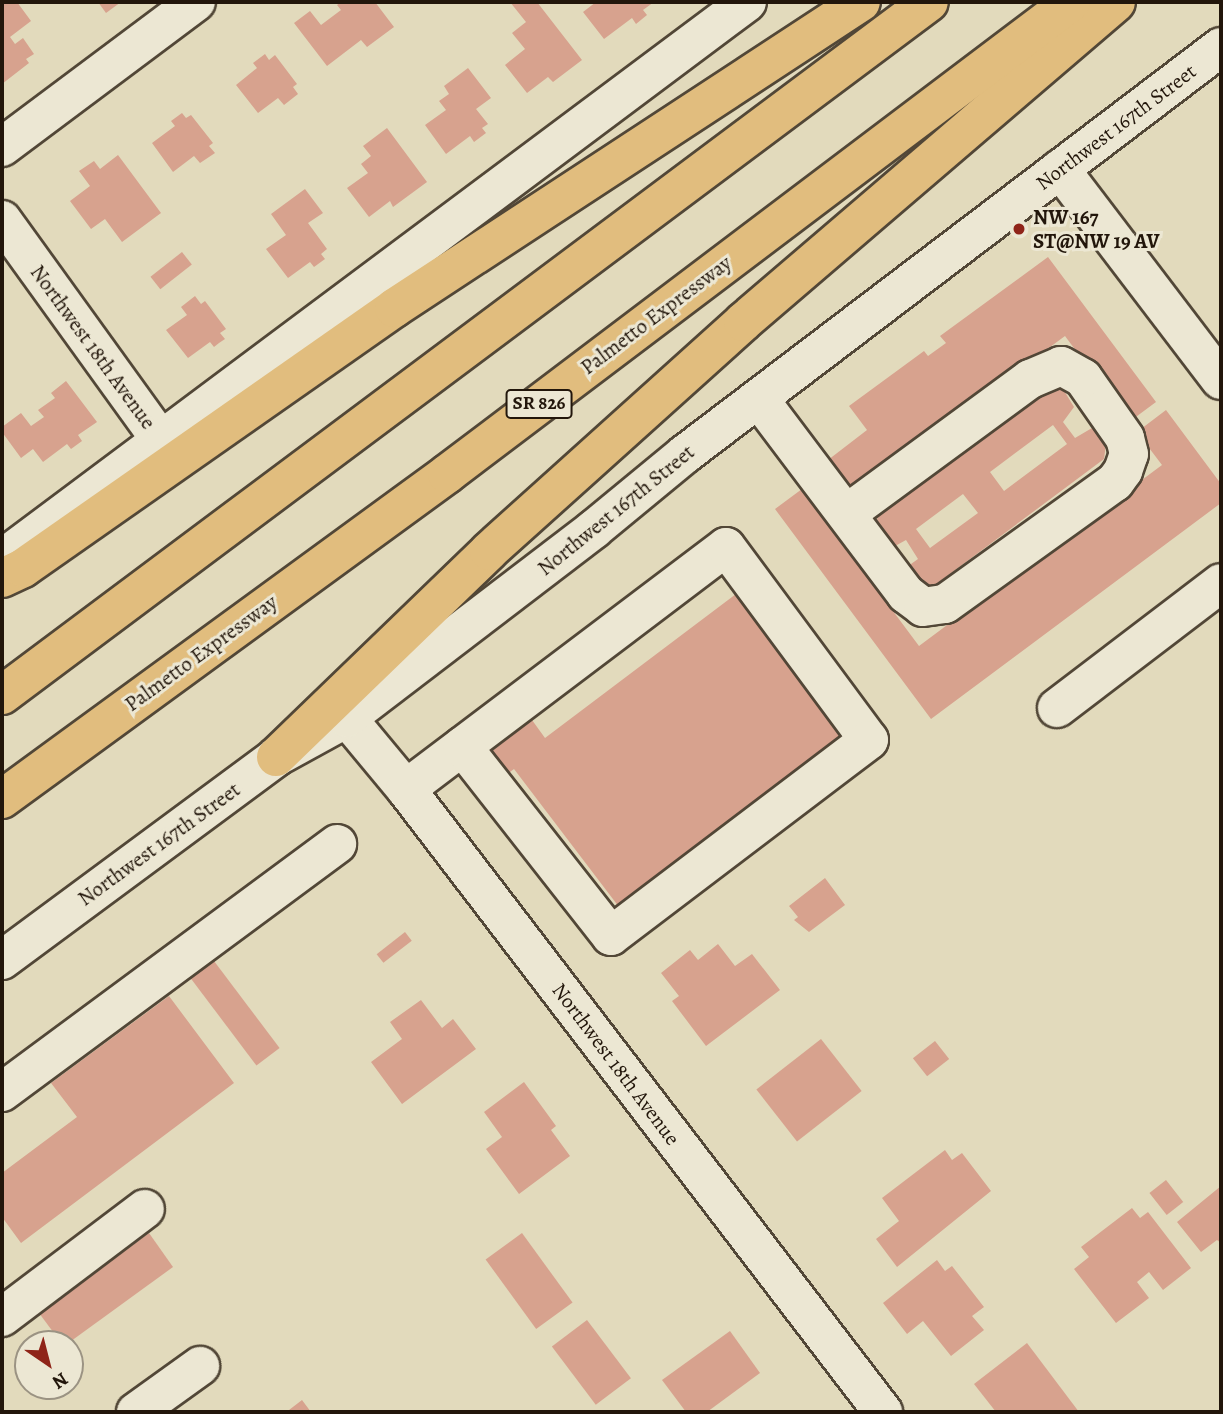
<!DOCTYPE html>
<html>
<head>
<meta charset="utf-8">
<style>
	body { margin:0 }
	#map { position:relative; width:1223px; height:1414px; overflow:hidden; background:#e2dabc; font-family:Alegreya,serif }
	div>[style] { position:absolute }
	[style*='--x'] { left:calc(var(--x)*1px); top:calc(var(--y)*1px); width:calc(var(--w)*1px); rotate:calc(var(--a)*1deg) }
	.building>* { inset:0; background:#d7a28e; transform-origin:0 0 }
	.roads { filter:drop-shadow(2px 0 #524737) drop-shadow(-2px 0 #524737) drop-shadow(0 2px #524737) drop-shadow(0 -2px #524737) }
	.minor>* { height:38px; margin:-19px; padding:0 19px; transform-origin:19px; border-radius:19px; background:#ece7d3 }
	.highway>* { height:38px; margin:-19px; padding:0 19px; transform-origin:19px; border-radius:19px; background:#e1bd7e }
	.dots>* { width:19px; height:19px; translate:-50% -50%; box-sizing:border-box; border:4px solid #ece7d3; border-radius:50% }
	span { translate:-50% -50%; white-space:nowrap; text-align:center; line-height:1.15; -webkit-text-stroke:6px #ece7d3; paint-order:stroke }
	.shield-label span { padding:2px 5px; background:#ece7d3; border:2px solid; border-radius:5px; -webkit-text-stroke-width:0 }
	.shield-label { font-size:19px; color:#22160b; font-weight:700 }
	.street-label { font-size:21px; color:#22160b }
	.poi-label { font-size:21px; color:#22160b; font-weight:700 }
	.left { translate:0 -50%; text-align:left }
	.frame { position:absolute; inset:0; border:4px solid #22160b; pointer-events:none }
	.north { position:absolute; left:14px; top:1330px; width:70px; height:70px; box-sizing:border-box; background:#ece7d3; border:2px solid #9b9383; border-radius:50%; rotate:145deg; font-size:19px; font-weight:700; line-height:28px; text-align:center; color:#22160b }
	.north::after { content:''; display:block; margin:auto; width:24px; height:32px; background:#8f2418; clip-path:polygon(50% 0,100% 100%,50% 72%,0 100%) }
</style>
</head>
<body>
<div id="map">
	<div class="building">
		<div style="clip-path:polygon(4px 2px,17px 2px,31px 21px,10px 37px,15px 44px,23px 38px,34px 54px,26px 59px,29px 63px,2px 84px)"></div>
		<div style="clip-path:polygon(98px 2px,121px 2px,106px 13px)"></div>
		<div style="clip-path:polygon(341px 2px,375px 2px,394px 27px,367px 47px,361px 40px,327px 66px,294px 23px,310px 11px,321px 25px,341px 10px,337px 5px)"></div>
		<div style="clip-path:polygon(510px 2px,537px 2px,582px 60px,553px 82px,548px 77px,527px 93px,505px 65px,525px 49px,512px 33px,526px 22px)"></div>
		<div style="clip-path:polygon(596px 2px,654px 2px,643px 10px,647px 15px,636px 24px,632px 18px,604px 39px,583px 12px)"></div>
		<div style="clip-path:polygon(265px 54px,269px 60px,275px 55px,297px 84px,293px 87px,298px 94px,284px 105px,278px 98px,258px 113px,236px 85px,257px 68px,253px 63px)"></div>
		<div style="clip-path:polygon(468px 68px,491px 98px,476px 109px,488px 124px,482px 128px,486px 133px,474px 142px,470px 136px,446px 154px,425px 125px,446px 110px,439px 101px,449px 94px,444px 86px)"></div>
		<div style="clip-path:polygon(182px 113px,186px 118px,191px 115px,213px 143px,209px 146px,215px 153px,200px 163px,194px 156px,173px 172px,152px 143px,175px 126px,171px 121px)"></div>
		<div style="clip-path:polygon(387px 128px,427px 182px,393px 207px,390px 201px,369px 217px,347px 188px,368px 173px,361px 164px,371px 156px,363px 146px)"></div>
		<div style="clip-path:polygon(118px 155px,161px 213px,122px 242px,105px 219px,91px 229px,70px 201px,90px 186px,79px 171px,94px 161px,100px 169px)"></div>
		<div style="clip-path:polygon(305px 189px,323px 213px,308px 223px,327px 249px,321px 254px,325px 259px,314px 267px,310px 262px,288px 278px,266px 249px,286px 235px,271px 214px)"></div>
		<div style="left:182px;top:252px;width:16px;height:40px;rotate:52deg"></div>
		<div style="clip-path:polygon(1048px 257px,1156px 402px,1129px 422px,1065px 336px,852px 493px,828px 460px,867px 430px,849px 406px,924px 351px,928px 356px,946px 343px,940px 336px)"></div>
		<div style="clip-path:polygon(195px 296px,201px 304px,205px 301px,226px 329px,220px 333px,225px 339px,219px 343px,214px 347px,210px 342px,188px 358px,166px 330px,187px 315px,181px 307px)"></div>
		<div style="clip-path:polygon(66px 381px,97px 422px,78px 435px,82px 441px,71px 449px,67px 444px,43px 462px,33px 449px,21px 458px,2px 432px,2px 427px,21px 413px,31px 426px,44px 417px,38px 410px,55px 398px,51px 393px)"></div>
		<div style="clip-path:polygon(evenodd,1047px 388px,1063px 389px,1074px 407px,1063px 422px,1075px 438px,1092px 428px,1106px 444px,1104px 459px,931px 588px,916px 587px,904px 569px,918px 559px,906px 540px,886px 551px,874px 530px,878px 516px,1047px 388px,1053px 425px,1067px 444px,1004px 491px,990px 472px,1053px 425px,1047px 388px,963px 494px,978px 513px,930px 548px,916px 529px,963px 494px)"></div>
		<div style="clip-path:polygon(1166px 410px,1221px 484px,1221px 503px,931px 719px,775px 509px,802px 489px,919px 646px,1162px 465px,1137px 432px)"></div>
		<div style="clip-path:polygon(736px 594px,844px 736px,619px 907px,514px 769px,506px 775px,489px 753px,532px 720px,545px 738px)"></div>
		<div style="clip-path:polygon(825px 878px,845px 905px,809px 932px,794px 920px,798px 917px,789px 906px)"></div>
		<div style="left:405px;top:932px;width:11px;height:36px;rotate:52deg"></div>
		<div style="clip-path:polygon(718px 944px,735px 966px,752px 954px,780px 990px,706px 1046px,672px 1001px,679px 996px,661px 973px,690px 950px,698px 960px)"></div>
		<div style="left:214px;top:961px;width:109px;height:29px;rotate:53deg"></div>
		<div style="clip-path:polygon(169px 996px,234px 1083px,21px 1243px,2px 1217px,2px 1173px,77px 1117px,51px 1083px)"></div>
		<div style="clip-path:polygon(421px 1000px,442px 1028px,453px 1019px,476px 1049px,402px 1104px,371px 1062px,402px 1039px,390px 1022px)"></div>
		<div style="left:821px;top:1039px;width:66px;height:82px;rotate:52deg"></div>
		<div style="left:935px;top:1041px;width:23px;height:28px;rotate:52deg"></div>
		<div style="clip-path:polygon(524px 1082px,556px 1126px,551px 1130px,570px 1156px,519px 1194px,486px 1149px,502px 1137px,484px 1112px)"></div>
		<div style="clip-path:polygon(945px 1150px,952px 1160px,962px 1153px,991px 1191px,897px 1267px,876px 1239px,899px 1221px,882px 1198px)"></div>
		<div style="left:1166px;top:1180px;width:28px;height:21px;rotate:52deg"></div>
		<div style="clip-path:polygon(1221px 1186px,1221px 1243px,1217px 1240px,1201px 1252px,1177px 1222px)"></div>
		<div style="clip-path:polygon(1132px 1208px,1140px 1218px,1148px 1212px,1191px 1268px,1163px 1290px,1149px 1272px,1137px 1282px,1149px 1298px,1116px 1323px,1074px 1269px,1089px 1257px,1081px 1247px)"></div>
		<div style="clip-path:polygon(149px 1233px,173px 1267px,67px 1344px,62px 1344px,39px 1313px)"></div>
		<div style="left:522px;top:1233px;width:86px;height:45px;rotate:54deg"></div>
		<div style="clip-path:polygon(937px 1260px,945px 1271px,952px 1266px,984px 1307px,972px 1316px,984px 1330px,951px 1356px,923px 1321px,907px 1334px,883px 1303px)"></div>
		<div style="left:587px;top:1320px;width:73px;height:44px;rotate:53deg"></div>
		<div style="clip-path:polygon(730px 1331px,760px 1373px,707px 1412px,686px 1412px,662px 1380px)"></div>
		<div style="clip-path:polygon(1027px 1343px,1079px 1412px,996px 1412px,974px 1384px)"></div>
		<div style="clip-path:polygon(302px 1400px,311px 1412px,286px 1412px,289px 1410px)"></div>
	</div>
	<div class="roads">
		<div class="minor">
			<div style="--x:2;--y:147;--w:242;--a:-36.8"></div>
			<div style="--x:1060;--y:169;--w:265;--a:52.7"></div>
			<div style="--x:2;--y:220;--w:270;--a:54.2"></div>
			<div style="--x:759;--y:399;--w:244;--a:53"></div>
			<div style="--x:906;--y:594;--w:21;--a:37"></div>
			<div style="--x:923;--y:607;--w:22;--a:-8"></div>
			<div style="--x:945;--y:604;--w:209;--a:-35.7"></div>
			<div style="--x:1115;--y:482;--w:14;--a:-54"></div>
			<div style="--x:1123;--y:471;--w:18;--a:-71"></div>
			<div style="--x:1129;--y:454;--w:16;--a:-104"></div>
			<div style="--x:1125;--y:438;--w:73;--a:-125"></div>
			<div style="--x:1083;--y:378;--w:25;--a:-151"></div>
			<div style="--x:1061;--y:366;--w:34;--a:157"></div>
			<div style="--x:1030;--y:379;--w:228;--a:143.7"></div>
			<div style="--x:2;--y:559;--w:930;--a:-36.78"></div>
			<div style="--x:1057;--y:708;--w:206;--a:-37.3"></div>
			<div style="--x:347;--y:718;--w:92;--a:50.3"></div>
			<div style="--x:406;--y:789;--w:785;--a:52.56"></div>
			<div style="--x:406;--y:789;--w:401;--a:-37.1"></div>
			<div style="--x:726;--y:547;--w:240;--a:53.5"></div>
			<div style="--x:869;--y:740;--w:324;--a:142.8"></div>
			<div style="--x:611;--y:936;--w:241;--a:-128.1"></div>
			<div style="--x:2;--y:960;--w:341;--a:-36.5"></div>
			<div style="--x:276;--y:757;--w:81;--a:-28.8"></div>
			<div style="--x:347;--y:718;--w:311;--a:-37.4"></div>
			<div style="--x:594;--y:529;--w:118;--a:-39.5"></div>
			<div style="--x:685;--y:454;--w:673;--a:-37.21"></div>
			<div style="--x:2;--y:1092;--w:417;--a:-36.5"></div>
			<div style="--x:2;--y:1317;--w:179;--a:-37.1"></div>
			<div style="--x:136;--y:1412;--w:79;--a:-35.7"></div>
		</div>
		<div class="highway">
			<div style="--x:2;--y:578;--w:23;--a:-25"></div>
			<div style="--x:23;--y:568;--w:453;--a:-35"></div>
			<div style="--x:394;--y:308;--w:558;--a:-33.23"></div>
			<div style="--x:2;--y:695;--w:1157;--a:-36.78"></div>
			<div style="--x:276;--y:757;--w:296;--a:-44"></div>
			<div style="--x:489;--y:551;--w:342;--a:-42"></div>
			<div style="--x:743;--y:322;--w:491;--a:-40.6"></div>
			<div style="--x:2;--y:799;--w:551;--a:-36.14"></div>
			<div style="--x:447;--y:474;--w:782;--a:-37.1"></div>
		</div>
	</div>
	<div class="dots">
		<div style="left:1019px;top:229px;background:#8f2418"></div>
	</div>
	<div class="shield-label">
		<span style="left:539px;top:404px">SR 826</span>
	</div>
	<div class="street-label">
		<span style="left:1116px;top:127px;rotate:-37deg">Northwest 167th Street</span>
		<span style="left:656px;top:315px;rotate:-37deg">Palmetto Expressway</span>
		<span style="left:93px;top:347px;rotate:54deg">Northwest 18th Avenue</span>
		<span style="left:616px;top:510px;rotate:-39deg">Northwest 167th Street</span>
		<span style="left:201px;top:653px;rotate:-36deg">Palmetto Expressway</span>
		<span style="left:159px;top:844px;rotate:-36deg">Northwest 167th Street</span>
		<span style="left:616px;top:1064px;rotate:53deg">Northwest 18th Avenue</span>
	</div>
	<div class="poi-label">
		<span class="left" style="left:1033px;top:229px">NW 167<br>ST@NW 19 AV</span>
	</div>
	<div class="frame"></div>
	<div class="north">N</div>
</div>
</body>
</html>
